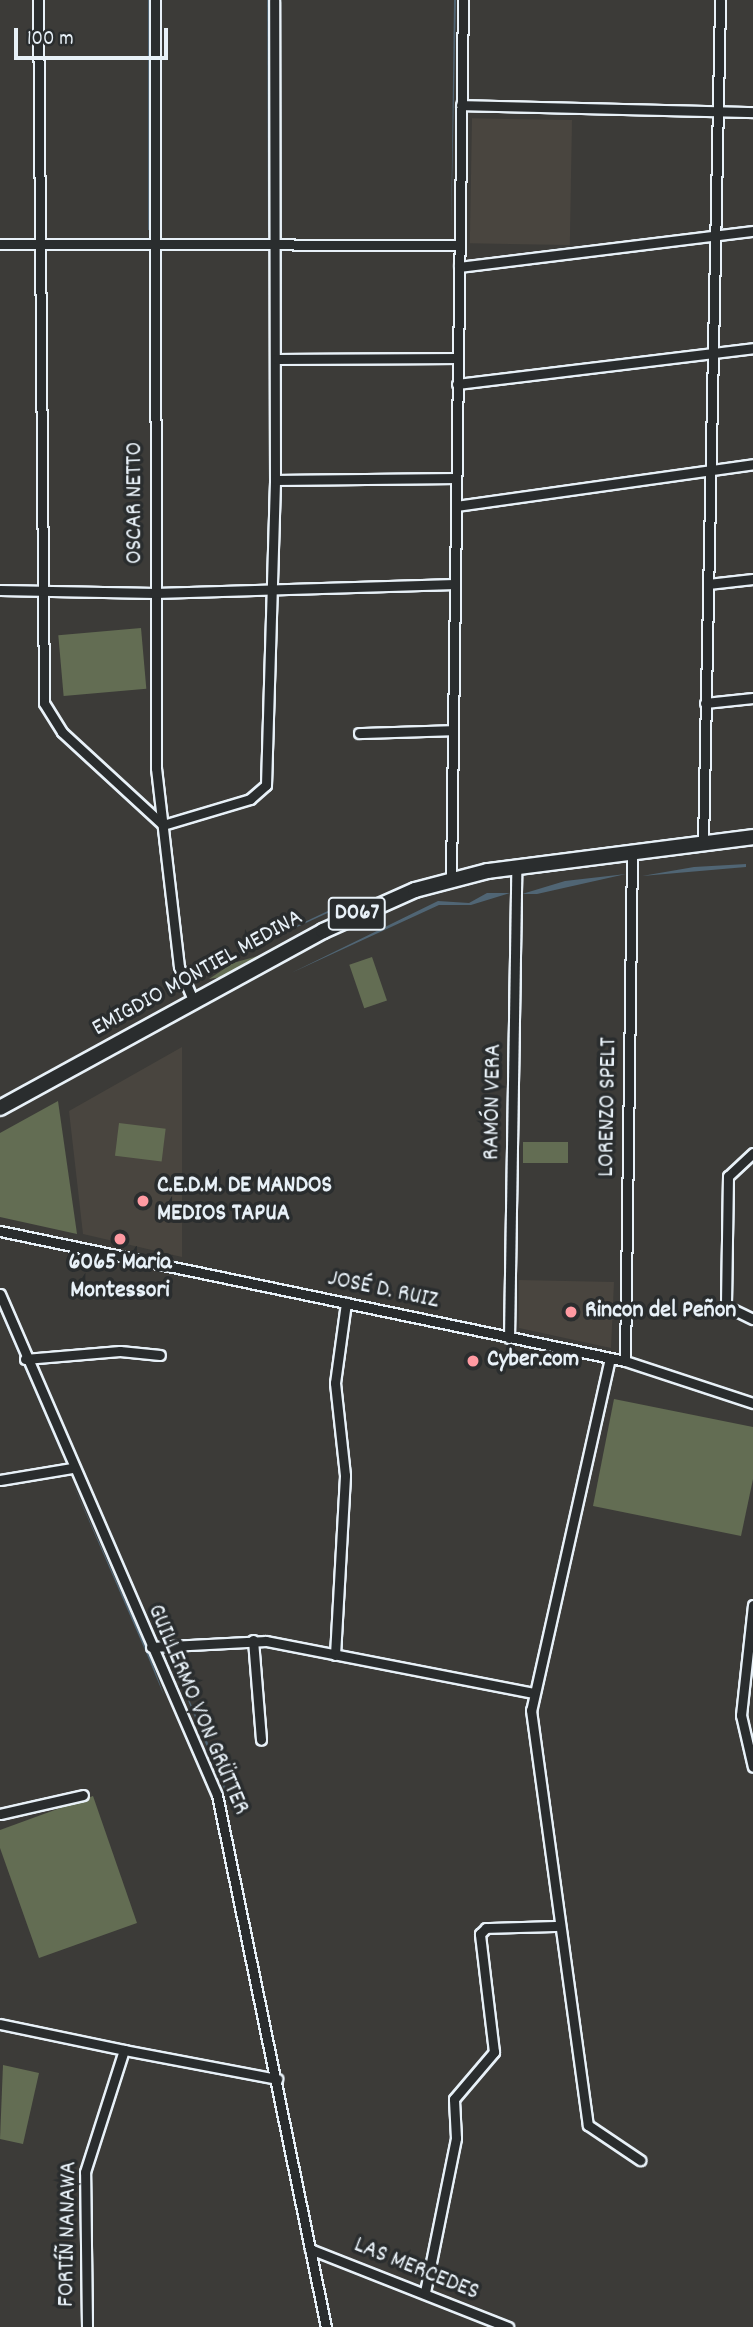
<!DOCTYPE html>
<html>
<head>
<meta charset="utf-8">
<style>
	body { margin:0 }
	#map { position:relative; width:753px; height:2327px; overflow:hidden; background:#3c3b38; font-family:Dekko,sans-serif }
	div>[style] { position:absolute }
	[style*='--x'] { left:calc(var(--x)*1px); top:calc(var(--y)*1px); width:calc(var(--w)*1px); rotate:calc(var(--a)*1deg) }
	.built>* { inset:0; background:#49453f; transform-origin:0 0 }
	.green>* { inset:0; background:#636d53; transform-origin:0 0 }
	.water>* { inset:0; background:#506574; transform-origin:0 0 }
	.roads { filter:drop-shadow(2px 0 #e8f1f8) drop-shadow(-2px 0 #e8f1f8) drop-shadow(0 2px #e8f1f8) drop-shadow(0 -2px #e8f1f8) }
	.minor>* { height:9px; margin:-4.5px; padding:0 4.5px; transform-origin:4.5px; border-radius:4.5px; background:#2a2d2e }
	.primary>* { height:14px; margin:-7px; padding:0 7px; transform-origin:7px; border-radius:7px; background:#2a2d2e }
	.dots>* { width:19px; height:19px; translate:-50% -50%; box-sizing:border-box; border:4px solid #2a2d2e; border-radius:50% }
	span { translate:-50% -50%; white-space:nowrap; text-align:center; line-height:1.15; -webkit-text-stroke:7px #2a2d2e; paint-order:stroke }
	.shield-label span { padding:2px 5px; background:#2a2d2e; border:2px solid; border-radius:5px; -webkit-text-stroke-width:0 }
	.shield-label { font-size:23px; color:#e8f1f8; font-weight:700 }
	.street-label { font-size:24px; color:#e8f1f8 }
	.poi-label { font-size:24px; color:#e8f1f8; font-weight:700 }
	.left { translate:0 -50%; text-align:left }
	.scale { position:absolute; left:14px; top:28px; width:154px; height:32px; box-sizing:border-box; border:4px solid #e8f1f8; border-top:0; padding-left:9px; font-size:21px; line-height:24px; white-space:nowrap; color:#e8f1f8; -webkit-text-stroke:5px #2a2d2e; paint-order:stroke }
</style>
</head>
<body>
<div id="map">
	<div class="built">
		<div style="left:572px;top:120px;width:125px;height:100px;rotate:91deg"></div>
		<div style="clip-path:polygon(182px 1047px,182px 1257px,83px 1234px,69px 1111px)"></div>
		<div style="clip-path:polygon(519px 1280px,614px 1282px,611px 1348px,519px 1328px)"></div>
	</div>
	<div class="green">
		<div style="left:141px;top:628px;width:61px;height:83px;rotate:85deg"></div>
		<div style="clip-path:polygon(258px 956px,221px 977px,209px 979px,233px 963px)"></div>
		<div style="left:372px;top:957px;width:46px;height:24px;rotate:71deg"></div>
		<div style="clip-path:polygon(58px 1101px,77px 1234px,0 1217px,0 1133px)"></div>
		<div style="left:119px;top:1123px;width:47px;height:33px;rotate:7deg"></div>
		<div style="left:523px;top:1142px;width:45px;height:21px"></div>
		<div style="clip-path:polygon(614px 1399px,753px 1427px,753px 1479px,741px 1536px,593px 1506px)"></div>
		<div style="clip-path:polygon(93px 1796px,137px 1923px,39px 1958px,0 1848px,0 1830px)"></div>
		<div style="clip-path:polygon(3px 2065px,39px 2073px,23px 2144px,0 2139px)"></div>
	</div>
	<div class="water">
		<div style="left:148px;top:0;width:1px;height:230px"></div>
		<div style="clip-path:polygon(267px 0,268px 0,270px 232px,268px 232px)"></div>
		<div style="clip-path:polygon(454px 0,456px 0,451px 235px)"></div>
		<div style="clip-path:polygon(746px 864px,746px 867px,642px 876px,694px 867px)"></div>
		<div style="clip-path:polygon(626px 874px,537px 894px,522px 894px,565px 881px)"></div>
		<div style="clip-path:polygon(487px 893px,510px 893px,471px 905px,439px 905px,291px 973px,438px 901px,469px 903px)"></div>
		<div style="clip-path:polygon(352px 898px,332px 911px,210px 967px,332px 909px)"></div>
		<div style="clip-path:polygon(0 1307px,24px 1363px,66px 1464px,0 1311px)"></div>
		<div style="clip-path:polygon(70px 1477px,150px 1656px,164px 1696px,148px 1657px)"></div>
		<div style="clip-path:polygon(168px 1651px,214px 1757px,235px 1811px,233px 1811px)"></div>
	</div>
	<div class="roads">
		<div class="minor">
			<div style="--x:38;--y:0;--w:703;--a:89.51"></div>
			<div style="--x:44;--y:703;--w:34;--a:58"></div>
			<div style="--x:62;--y:732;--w:137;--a:42.6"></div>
			<div style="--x:163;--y:825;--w:91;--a:-16.6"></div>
			<div style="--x:250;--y:799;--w:21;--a:-41"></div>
			<div style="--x:266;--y:785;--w:305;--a:-88.3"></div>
			<div style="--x:275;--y:480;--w:480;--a:-90.1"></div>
			<div style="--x:155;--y:0;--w:768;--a:89.93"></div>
			<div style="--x:156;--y:768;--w:200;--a:83.4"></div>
			<div style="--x:179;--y:967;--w:38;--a:67"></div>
			<div style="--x:461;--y:105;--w:292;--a:1.4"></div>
			<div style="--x:0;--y:244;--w:459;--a:0.1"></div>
			<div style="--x:459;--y:267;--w:296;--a:-7"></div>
			<div style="--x:276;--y:359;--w:182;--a:-0.3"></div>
			<div style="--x:457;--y:384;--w:298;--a:-6.9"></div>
			<div style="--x:275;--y:480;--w:181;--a:-0.6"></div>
			<div style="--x:456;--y:506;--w:300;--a:-8"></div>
			<div style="--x:708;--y:584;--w:45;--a:-6.3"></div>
			<div style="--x:0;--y:590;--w:155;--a:1.1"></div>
			<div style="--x:155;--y:593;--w:300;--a:-1.7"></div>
			<div style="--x:705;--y:703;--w:48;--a:-5.9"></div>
			<div style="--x:359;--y:733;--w:94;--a:-1.8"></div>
			<div style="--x:703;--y:843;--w:843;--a:-88.84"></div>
			<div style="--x:451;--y:879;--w:879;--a:-89.22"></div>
			<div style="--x:753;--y:1153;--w:34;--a:137"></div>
			<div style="--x:728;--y:1176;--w:130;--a:90.9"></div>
			<div style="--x:726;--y:1306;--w:30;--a:26"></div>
			<div style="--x:0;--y:1231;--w:638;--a:11.75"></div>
			<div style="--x:625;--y:1361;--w:135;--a:18.2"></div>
			<div style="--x:0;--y:1294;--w:546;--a:66.58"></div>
			<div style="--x:217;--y:1795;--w:543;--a:78.42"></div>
			<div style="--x:509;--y:1338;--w:471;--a:-89.1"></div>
			<div style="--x:610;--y:1358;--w:361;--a:102.6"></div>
			<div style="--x:531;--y:1710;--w:419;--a:82.2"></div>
			<div style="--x:588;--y:2125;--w:63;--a:33.9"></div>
			<div style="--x:25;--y:1359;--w:95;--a:-4.8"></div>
			<div style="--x:120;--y:1351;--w:40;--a:5.7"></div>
			<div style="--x:625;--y:1361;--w:509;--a:-89.21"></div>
			<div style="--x:0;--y:1480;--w:73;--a:-9.5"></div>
			<div style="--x:753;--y:1605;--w:111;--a:96.2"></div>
			<div style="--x:741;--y:1715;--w:53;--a:77"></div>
			<div style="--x:253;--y:1640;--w:100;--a:85.4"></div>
			<div style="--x:151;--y:1647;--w:115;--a:-3"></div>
			<div style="--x:266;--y:1641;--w:272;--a:11"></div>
			<div style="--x:335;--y:1655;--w:180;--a:-86.8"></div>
			<div style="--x:345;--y:1475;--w:93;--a:-96.2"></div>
			<div style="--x:335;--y:1383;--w:81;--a:-82.2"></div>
			<div style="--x:0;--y:1814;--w:85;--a:-12.9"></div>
			<div style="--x:0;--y:2024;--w:127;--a:11.8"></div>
			<div style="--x:310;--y:2249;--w:213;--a:21.5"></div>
			<div style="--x:425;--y:2292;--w:157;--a:-78.6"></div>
			<div style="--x:456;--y:2138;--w:39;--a:-93"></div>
			<div style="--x:454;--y:2099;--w:62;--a:-49.6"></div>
			<div style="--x:494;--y:2052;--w:119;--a:-96.8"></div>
			<div style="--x:480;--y:1934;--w:8;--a:-45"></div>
			<div style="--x:486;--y:1928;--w:73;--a:-1.6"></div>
			<div style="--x:87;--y:2327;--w:155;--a:-90.7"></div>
			<div style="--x:85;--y:2172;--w:128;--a:-72.3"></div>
			<div style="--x:124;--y:2050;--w:156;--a:10.7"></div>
		</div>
		<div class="primary">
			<div style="--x:0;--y:1108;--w:368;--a:-28.7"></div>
			<div style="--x:323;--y:931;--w:101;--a:-24"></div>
			<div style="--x:415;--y:890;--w:75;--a:-14.6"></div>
			<div style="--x:488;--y:871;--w:267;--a:-7.3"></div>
		</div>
	</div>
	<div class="dots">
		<div style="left:143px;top:1201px;background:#ff9aa2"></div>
		<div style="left:120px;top:1239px;background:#ff9aa2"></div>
		<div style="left:571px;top:1312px;background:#ff9aa2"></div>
		<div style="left:473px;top:1361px;background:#ff9aa2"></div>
	</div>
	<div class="shield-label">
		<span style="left:357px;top:914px">D067</span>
	</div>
	<div class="street-label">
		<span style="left:136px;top:503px;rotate:-90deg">OSCAR NETTO</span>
		<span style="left:198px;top:974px;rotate:-29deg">EMIGDIO MONTIEL MEDINA</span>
		<span style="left:494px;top:1102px;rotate:-89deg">RAMÓN VERA</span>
		<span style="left:609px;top:1107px;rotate:-89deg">LORENZO SPELT</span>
		<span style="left:383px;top:1291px;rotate:12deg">JOSÉ D. RUIZ</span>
		<span style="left:197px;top:1710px;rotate:67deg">GUILLERMO VON GRÜTTER</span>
		<span style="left:69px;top:2234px;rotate:-89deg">FORTÍÑ NANAWA</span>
		<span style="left:416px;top:2270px;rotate:22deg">LAS MERCEDES</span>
	</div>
	<div class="poi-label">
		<span class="left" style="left:157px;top:1201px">C.E.D.M. DE MANDOS<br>MEDIOS TAPUA</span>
		<span style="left:120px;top:1278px">6065 Maria<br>Montessori</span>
		<span class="left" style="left:585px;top:1312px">Rincon del Peñon</span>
		<span class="left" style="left:487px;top:1361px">Cyber.com</span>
	</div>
	<div class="scale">100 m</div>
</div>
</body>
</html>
